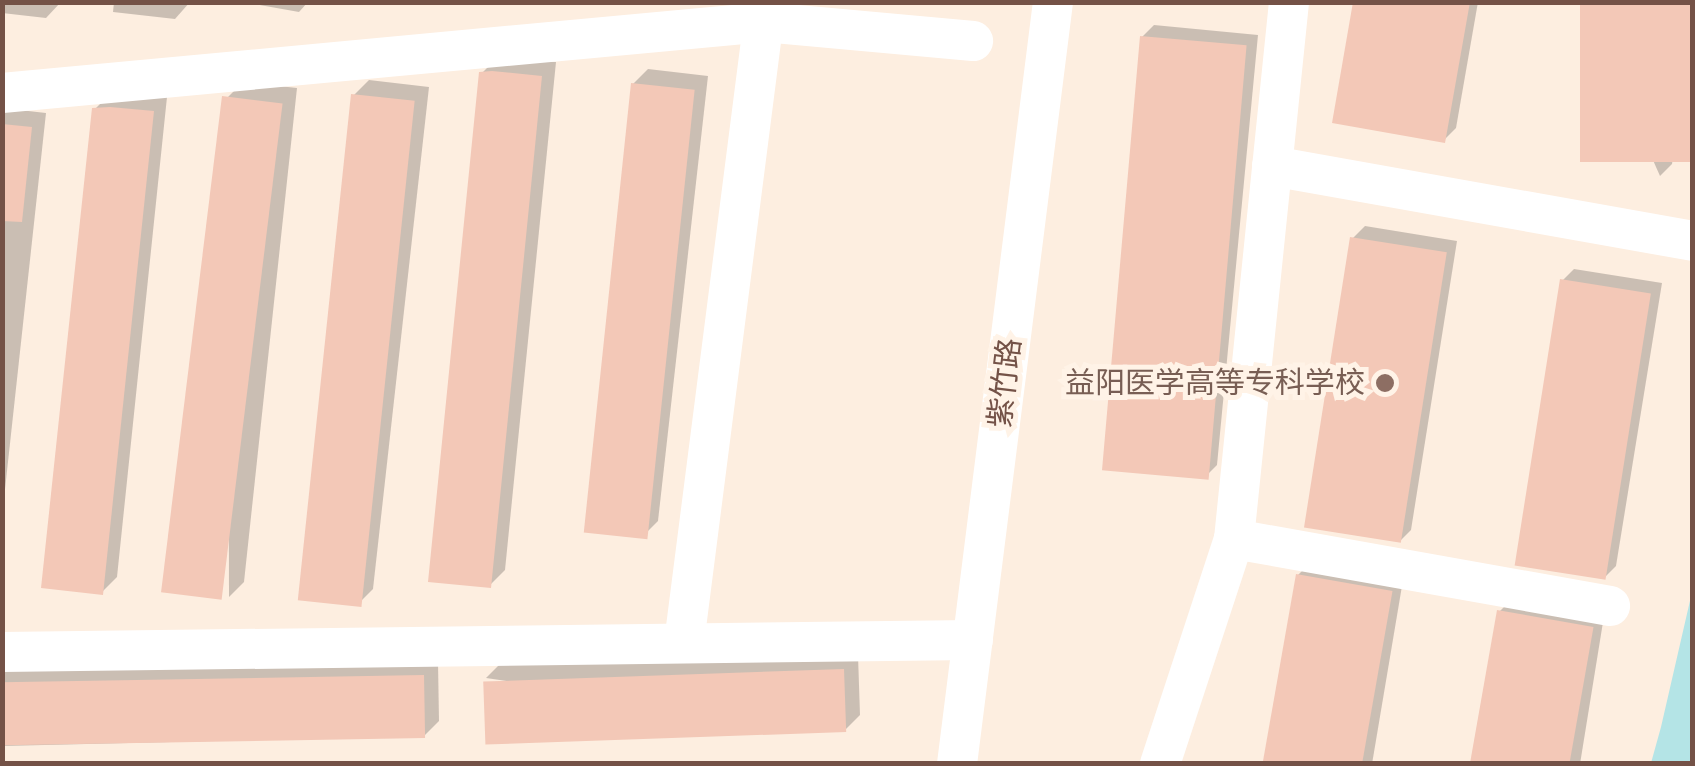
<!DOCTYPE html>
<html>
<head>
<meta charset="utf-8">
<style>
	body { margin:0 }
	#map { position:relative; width:1695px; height:766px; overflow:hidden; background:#fdeee0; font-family:"Fira Sans","Noto Sans SC",sans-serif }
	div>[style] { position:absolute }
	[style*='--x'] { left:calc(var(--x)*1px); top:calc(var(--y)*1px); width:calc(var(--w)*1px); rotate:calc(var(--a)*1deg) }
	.water>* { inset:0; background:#b4e4e6 }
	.shadow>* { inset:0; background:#0003 }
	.building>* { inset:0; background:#f3c8b7; transform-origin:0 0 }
	.minor>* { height:40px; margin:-20px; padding:0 20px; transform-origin:20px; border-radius:20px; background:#fff }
	.dots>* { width:28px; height:28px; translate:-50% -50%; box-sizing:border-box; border:5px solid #fff3e7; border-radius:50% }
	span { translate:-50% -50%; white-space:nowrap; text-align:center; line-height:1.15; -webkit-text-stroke:10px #fff3e7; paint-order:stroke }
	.street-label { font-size:30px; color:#745247 }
	.education-label { font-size:30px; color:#785e54 }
	.right { translate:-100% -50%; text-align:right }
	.frame { position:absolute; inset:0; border:5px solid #745247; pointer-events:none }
</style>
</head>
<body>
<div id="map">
	<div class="water">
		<div style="clip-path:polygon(1692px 592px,1692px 763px,1651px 763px,1661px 727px)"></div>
	</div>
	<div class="shadow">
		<div style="clip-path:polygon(2px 2px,61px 2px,46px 18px,2px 13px)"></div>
		<div style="clip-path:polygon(114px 2px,190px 2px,175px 19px,113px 12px)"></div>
		<div style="clip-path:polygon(243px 2px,308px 2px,299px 12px)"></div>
		<div style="clip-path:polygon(1356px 2px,1478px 2px,1456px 128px,1444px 140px)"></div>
		<div style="clip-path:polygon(1583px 2px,1692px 2px,1692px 47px,1672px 164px,1660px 176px)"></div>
		<div style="clip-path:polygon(1154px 25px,1258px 35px,1217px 465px,1205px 477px,1142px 37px)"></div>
		<div style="clip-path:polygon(496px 59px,556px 62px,505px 570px,490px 585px,481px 74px)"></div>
		<div style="clip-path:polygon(648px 69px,708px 76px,658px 521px,643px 536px,633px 84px)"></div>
		<div style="clip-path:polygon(369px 80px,429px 87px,373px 589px,358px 604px,354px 95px)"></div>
		<div style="clip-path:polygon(243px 82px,297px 88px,244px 582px,229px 597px,228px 97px)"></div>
		<div style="clip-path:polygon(109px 95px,167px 97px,117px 577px,102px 592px,94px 110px)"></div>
		<div style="clip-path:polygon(2px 108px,46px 113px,2px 517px)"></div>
		<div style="clip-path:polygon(1365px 226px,1457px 241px,1411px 530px,1399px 542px,1353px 238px)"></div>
		<div style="clip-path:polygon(1574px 269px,1662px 283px,1616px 566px,1604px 578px,1562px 281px)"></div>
		<div style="clip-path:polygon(1310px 563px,1403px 580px,1372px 764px,1266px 764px,1298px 575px)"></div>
		<div style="clip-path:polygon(1512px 599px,1604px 616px,1580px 764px,1474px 764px,1500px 611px)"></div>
		<div style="clip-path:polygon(858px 655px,860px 715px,845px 730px,486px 678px,501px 663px)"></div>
		<div style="clip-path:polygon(438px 662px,439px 721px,424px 736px,2px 746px,2px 671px)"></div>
	</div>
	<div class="building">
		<div style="clip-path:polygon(1353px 2px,1470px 2px,1445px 143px,1332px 123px)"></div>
		<div style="left:1580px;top:2px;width:112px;height:160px"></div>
		<div style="left:1140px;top:36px;width:107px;height:436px;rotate:5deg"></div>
		<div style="clip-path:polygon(492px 71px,542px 76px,491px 588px,428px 582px,479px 72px)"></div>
		<div style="left:631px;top:83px;width:64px;height:452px;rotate:6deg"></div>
		<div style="left:351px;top:94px;width:64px;height:509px;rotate:6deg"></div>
		<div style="left:222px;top:96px;width:61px;height:500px;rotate:7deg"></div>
		<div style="clip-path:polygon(110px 107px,154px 111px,103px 595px,41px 588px,92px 108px)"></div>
		<div style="clip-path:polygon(2px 124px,32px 127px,22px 222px,2px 221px)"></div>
		<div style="left:1350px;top:237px;width:98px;height:294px;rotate:9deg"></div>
		<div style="left:1560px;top:279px;width:92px;height:290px;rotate:9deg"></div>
		<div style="left:1296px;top:574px;width:98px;height:193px;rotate:10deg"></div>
		<div style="left:1497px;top:610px;width:98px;height:156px;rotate:10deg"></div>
		<div style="left:844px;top:669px;width:63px;height:361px;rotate:88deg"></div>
		<div style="left:424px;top:675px;width:63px;height:422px;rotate:89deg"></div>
	</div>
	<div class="minor">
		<div style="--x:2;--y:93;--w:765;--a:-5.32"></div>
		<div style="--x:764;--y:22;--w:210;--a:5.2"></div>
		<div style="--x:1272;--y:166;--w:427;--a:10.1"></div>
		<div style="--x:1234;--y:539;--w:382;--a:10.1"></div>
		<div style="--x:684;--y:643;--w:646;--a:-82.71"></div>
		<div style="--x:2;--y:652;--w:971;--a:-0.71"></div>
		<div style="--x:957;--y:764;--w:768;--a:-82.82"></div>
		<div style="--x:1160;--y:764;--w:237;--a:-71.8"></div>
		<div style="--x:1234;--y:539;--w:540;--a:-84.15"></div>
	</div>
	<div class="dots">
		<div style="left:1385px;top:383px;background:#8d6e63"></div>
	</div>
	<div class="street-label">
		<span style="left:1005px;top:383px;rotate:-83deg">紫竹路</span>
	</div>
	<div class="education-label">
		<span class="right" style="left:1365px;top:383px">益阳医学高等专科学校</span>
	</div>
	<div class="frame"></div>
</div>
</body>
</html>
